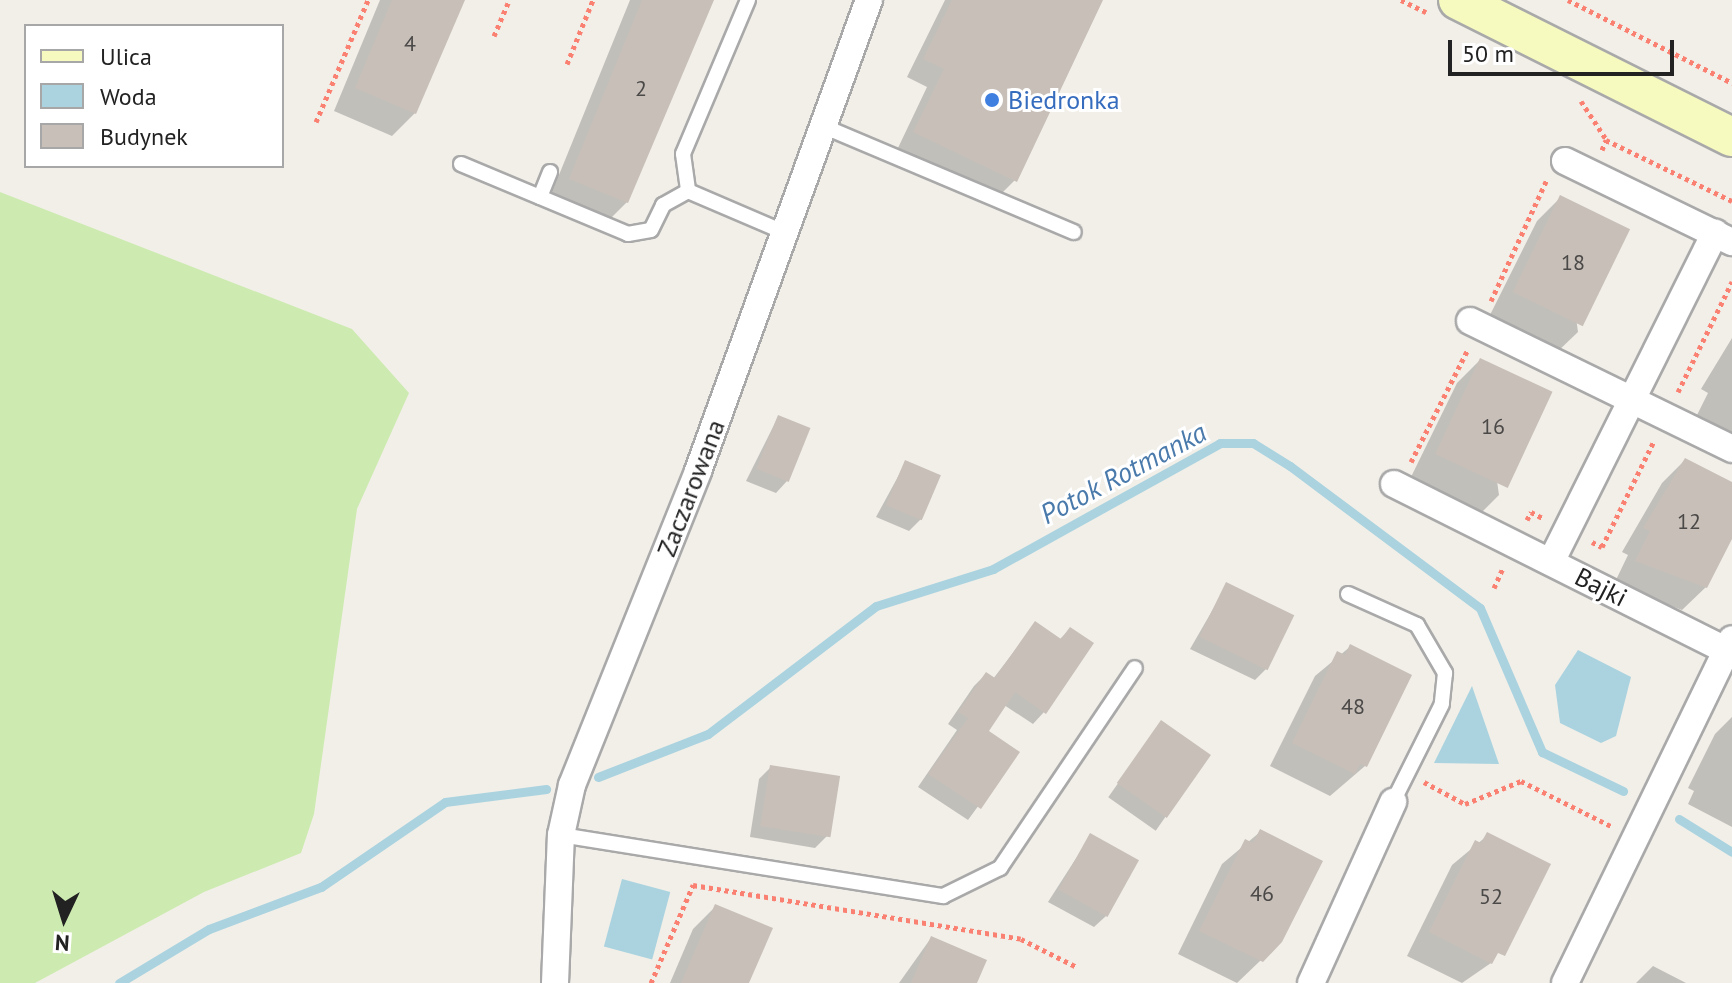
<!DOCTYPE html>
<html>
<head>
<meta charset="utf-8">
<style>
	body { margin:0 }
	#map { position:relative; width:1732px; height:983px; overflow:hidden; background:#f2efe9; font-family:"PT Sans",sans-serif }
	div>[style] { position:absolute }
	[style*='--x'] { left:calc(var(--x)*1px); top:calc(var(--y)*1px); width:calc(var(--w)*1px); rotate:calc(var(--a)*1deg) }
	.grass>* { inset:0; background:#cdebb0 }
	.water>* { inset:0; background:#aad3df; transform-origin:0 0 }
	.shadow>* { inset:0; background:#0003; transform-origin:0 0 }
	.stream>* { height:9px; margin:-4.5px; padding:0 4.5px; transform-origin:4.5px; border-radius:4.5px; background:#aad3df }
	.building>* { inset:0; background:#c7bfb8; transform-origin:0 0 }
	.path>* { height:5px; margin-top:-2.5px; transform-origin:0; background:repeating-linear-gradient(90deg,#fa8072 0 4px,transparent 0 8px) }
	.roads { filter:drop-shadow(2px 0 #a9a9a9) drop-shadow(-2px 0 #a9a9a9) drop-shadow(0 2px #a9a9a9) drop-shadow(0 -2px #a9a9a9) }
	.lane>* { height:14px; margin:-7px; padding:0 7px; transform-origin:7px; border-radius:7px; background:#fff }
	.street>* { height:26px; margin:-13px; padding:0 13px; transform-origin:13px; border-radius:13px; background:#fff }
	.secondary>* { height:38px; margin:-19px; padding:0 19px; transform-origin:19px; border-radius:19px; background:#f7fabf }
	.dots>* { width:22px; height:22px; translate:-50% -50%; box-sizing:border-box; border:4px solid #fff; border-radius:50% }
	span { translate:-50% -50%; white-space:nowrap; text-align:center; line-height:1.15; -webkit-text-stroke:6px #fff; paint-order:stroke }
	.number-label { font-size:22px; color:#4b4948 }
	.number-label span { -webkit-text-stroke-width:0 }
	.shop-label { font-size:26px; color:#366cbe }
	.left { translate:0 -50%; text-align:left }
	.street-label { font-size:26px; color:#222 }
	.water-label { font-size:28px; color:#4a7aab; font-style:italic }
	.legend { position:absolute; left:24px; top:24px; width:260px; height:144px; box-sizing:border-box; background:#fff; border:2px solid #a7a7a7; margin:0; padding:10px 14px; list-style:none; font-size:24px; color:#222 }
	.legend li { display:flex; align-items:center; gap:16px; height:40px }
	.legend b { width:40px; border:2px solid #a7a7a7 }
	.north { position:absolute; left:24px; top:879px; width:80px; height:80px; -webkit-text-stroke:6px #fff; paint-order:stroke; rotate:184deg; font-size:22px; font-weight:700; line-height:32px; text-align:center; color:#222 }
	.north::after { content:''; display:block; margin:auto; width:28px; height:36px; background:#222; clip-path:polygon(50% 0,100% 100%,50% 72%,0 100%) }
	.scale { position:absolute; left:1448px; top:40px; width:226px; height:36px; box-sizing:border-box; border:4px solid #222; border-top:0; padding-left:10px; font-size:24px; line-height:28px; white-space:nowrap; color:#222; -webkit-text-stroke:6px #fff; paint-order:stroke }
</style>
</head>
<body>
<div id="map">
	<div class="grass">
		<div style="clip-path:polygon(0 192px,352px 329px,409px 393px,357px 509px,314px 814px,301px 853px,204px 892px,35px 983px,0 983px)"></div>
	</div>
	<div class="water">
		<div style="clip-path:polygon(1578px 650px,1631px 677px,1616px 736px,1601px 743px,1560px 723px,1555px 685px)"></div>
		<div style="clip-path:polygon(1472px 686px,1499px 764px,1434px 763px)"></div>
		<div style="left:622px;top:879px;width:50px;height:70px;rotate:15deg"></div>
	</div>
	<div class="shadow">
		<div style="clip-path:polygon(380px 0,462px 0,415px 113px,392px 136px,334px 111px)"></div>
		<div style="clip-path:polygon(630px 0,712px 0,627px 202px,604px 225px,548px 202px)"></div>
		<div style="clip-path:polygon(1086px 0,1015px 180px,997px 198px,897px 150px,927px 87px,907px 77px,945px 0)"></div>
		<div style="clip-path:polygon(1560px 198px,1578px 332px,1555px 354px,1490px 315px,1537px 221px)"></div>
		<div style="clip-path:polygon(1732px 338px,1732px 442px,1693px 423px,1708px 393px,1701px 389px)"></div>
		<div style="clip-path:polygon(1480px 360px,1499px 495px,1476px 518px,1411px 477px,1457px 383px)"></div>
		<div style="clip-path:polygon(778px 417px,787px 481px,776px 493px,746px 481px)"></div>
		<div style="clip-path:polygon(1685px 460px,1732px 484px,1732px 535px,1706px 587px,1682px 610px,1614px 584px,1628px 555px,1622px 552px,1662px 483px)"></div>
		<div style="clip-path:polygon(906px 462px,921px 519px,909px 531px,876px 517px)"></div>
		<div style="clip-path:polygon(1227px 585px,1267px 668px,1255px 680px,1190px 649px)"></div>
		<div style="clip-path:polygon(1035px 624px,1059px 640px,1070px 629px,1044px 712px,1033px 724px,1004px 705px,986px 732px,1017px 753px,968px 820px,918px 787px,957px 730px,948px 724px,974px 686px,986px 674px,993px 679px)"></div>
		<div style="clip-path:polygon(1351px 646px,1365px 766px,1330px 796px,1270px 766px,1315px 676px)"></div>
		<div style="clip-path:polygon(1732px 717px,1732px 827px,1688px 804px,1694px 791px,1688px 788px,1715px 734px)"></div>
		<div style="left:1161px;top:722px;width:58px;height:92px;rotate:35deg"></div>
		<div style="clip-path:polygon(771px 767px,827px 836px,815px 848px,750px 837px,759px 779px)"></div>
		<div style="clip-path:polygon(1260px 832px,1281px 941px,1237px 983px,1178px 954px,1222px 864px)"></div>
		<div style="clip-path:polygon(1091px 835px,1106px 916px,1094px 927px,1048px 902px)"></div>
		<div style="clip-path:polygon(1488px 835px,1491px 963px,1462px 983px,1407px 956px,1452px 865px)"></div>
		<div style="clip-path:polygon(716px 906px,747px 983px,670px 983px,693px 929px)"></div>
		<div style="clip-path:polygon(931px 938px,975px 983px,899px 983px)"></div>
		<div style="clip-path:polygon(1653px 966px,1686px 983px,1636px 983px)"></div>
	</div>
	<div class="stream">
		<div style="--x:598;--y:777;--w:118;--a:-21.4"></div>
		<div style="--x:708;--y:734;--w:211;--a:-37.3"></div>
		<div style="--x:876;--y:606;--w:123;--a:-17.5"></div>
		<div style="--x:993;--y:569;--w:260;--a:-29"></div>
		<div style="--x:1220;--y:443;--w:33;--a:0"></div>
		<div style="--x:1253;--y:443;--w:44;--a:31.9"></div>
		<div style="--x:1290;--y:466;--w:237;--a:36.8"></div>
		<div style="--x:1480;--y:608;--w:157;--a:66.7"></div>
		<div style="--x:1542;--y:752;--w:90;--a:25.7"></div>
		<div style="--x:1679;--y:819;--w:62;--a:31.9"></div>
		<div style="--x:119;--y:983;--w:105;--a:-31"></div>
		<div style="--x:209;--y:929;--w:120;--a:-20.6"></div>
		<div style="--x:321;--y:887;--w:150;--a:-34.4"></div>
		<div style="--x:445;--y:802;--w:102;--a:-7.3"></div>
	</div>
	<div class="building">
		<div style="clip-path:polygon(392px 0,465px 0,416px 114px,355px 88px)"></div>
		<div style="clip-path:polygon(642px 0,714px 0,628px 203px,569px 179px)"></div>
		<div style="clip-path:polygon(952px 0,1103px 0,1017px 182px,913px 132px,944px 69px,923px 59px)"></div>
		<div style="left:1560px;top:195px;width:78px;height:108px;rotate:26deg"></div>
		<div style="left:1480px;top:358px;width:80px;height:106px;rotate:25deg"></div>
		<div style="left:778px;top:415px;width:35px;height:58px;rotate:22deg"></div>
		<div style="clip-path:polygon(1685px 458px,1732px 482px,1732px 539px,1707px 588px,1635px 561px,1650px 531px,1643px 528px)"></div>
		<div style="left:905px;top:460px;width:39px;height:49px;rotate:23deg"></div>
		<div style="left:1226px;top:582px;width:76px;height:61px;rotate:26deg"></div>
		<div style="clip-path:polygon(1035px 621px,1061px 639px,1070px 627px,1094px 643px,1046px 714px,1015px 692px,989px 731px,1020px 752px,981px 809px,928px 774px,968px 718px,958px 712px,986px 672px,995px 678px)"></div>
		<div style="clip-path:polygon(1350px 644px,1412px 675px,1367px 767px,1360px 764px,1355px 774px,1292px 743px,1337px 651px,1345px 655px)"></div>
		<div style="left:1161px;top:720px;width:61px;height:77px;rotate:35deg"></div>
		<div style="left:770px;top:765px;width:71px;height:62px;rotate:9deg"></div>
		<div style="clip-path:polygon(1260px 829px,1323px 861px,1282px 942px,1263px 962px,1199px 931px,1245px 839px,1253px 843px)"></div>
		<div style="clip-path:polygon(1487px 832px,1551px 864px,1505px 956px,1498px 953px,1492px 964px,1429px 932px,1475px 840px,1481px 843px)"></div>
		<div style="left:1090px;top:833px;width:56px;height:65px;rotate:29deg"></div>
		<div style="clip-path:polygon(715px 904px,773px 928px,749px 983px,681px 983px)"></div>
		<div style="clip-path:polygon(931px 936px,987px 960px,977px 983px,911px 983px)"></div>
	</div>
	<div class="path">
		<div style="--x:1401;--y:0;--w:28;--a:26"></div>
		<div style="--x:1568;--y:0;--w:184;--a:26.8"></div>
		<div style="--x:494;--y:36;--w:39;--a:-67"></div>
		<div style="--x:567;--y:64;--w:69;--a:-67.9"></div>
		<div style="--x:1581;--y:101;--w:45;--a:56.7"></div>
		<div style="--x:316;--y:122;--w:133;--a:-66.9"></div>
		<div style="--x:1602;--y:150;--w:11;--a:-68"></div>
		<div style="--x:1606;--y:140;--w:140;--a:25.8"></div>
		<div style="--x:1491;--y:301;--w:134;--a:-65.3"></div>
		<div style="--x:1678;--y:392;--w:123;--a:-63.9"></div>
		<div style="--x:1411;--y:462;--w:127;--a:-63.2"></div>
		<div style="--x:1527;--y:520;--w:9;--a:-63"></div>
		<div style="--x:1531;--y:512;--w:13;--a:27"></div>
		<div style="--x:1592;--y:542;--w:11;--a:27"></div>
		<div style="--x:1602;--y:547;--w:118;--a:-63.9"></div>
		<div style="--x:1494;--y:588;--w:22;--a:-66"></div>
		<div style="--x:1424;--y:782;--w:47;--a:28.2"></div>
		<div style="--x:1465;--y:804;--w:61;--a:-22.3"></div>
		<div style="--x:1521;--y:781;--w:103;--a:26.6"></div>
		<div style="--x:651;--y:983;--w:107;--a:-66.8"></div>
		<div style="--x:693;--y:885;--w:332;--a:9.3"></div>
		<div style="--x:1021;--y:939;--w:63;--a:26.6"></div>
	</div>
	<div class="roads">
		<div class="lane">
			<div style="--x:748;--y:0;--w:167;--a:112.9"></div>
			<div style="--x:683;--y:154;--w:37;--a:82"></div>
			<div style="--x:688;--y:191;--w:107;--a:23.2"></div>
			<div style="--x:825;--y:127;--w:270;--a:22.9"></div>
			<div style="--x:461;--y:164;--w:181;--a:22.7"></div>
			<div style="--x:628;--y:234;--w:23;--a:-10"></div>
			<div style="--x:651;--y:230;--w:28;--a:-64"></div>
			<div style="--x:663;--y:205;--w:29;--a:-29"></div>
			<div style="--x:540;--y:197;--w:27;--a:-68"></div>
			<div style="--x:1348;--y:594;--w:76;--a:24.2"></div>
			<div style="--x:1417;--y:625;--w:56;--a:59.7"></div>
			<div style="--x:1445;--y:673;--w:31;--a:96"></div>
			<div style="--x:1442;--y:704;--w:110;--a:116.6"></div>
			<div style="--x:561;--y:835;--w:387;--a:9.1"></div>
			<div style="--x:943;--y:896;--w:64;--a:-26.2"></div>
			<div style="--x:1000;--y:868;--w:241;--a:-56"></div>
		</div>
		<div class="street">
			<div style="--x:1565;--y:161;--w:186;--a:25.9"></div>
			<div style="--x:1470;--y:321;--w:292;--a:26"></div>
			<div style="--x:1394;--y:484;--w:378;--a:26.6"></div>
			<div style="--x:1551;--y:562;--w:368;--a:-63.5"></div>
			<div style="--x:555;--y:983;--w:148;--a:-87.7"></div>
			<div style="--x:561;--y:835;--w:51;--a:-77.6"></div>
			<div style="--x:572;--y:785;--w:338;--a:-68.1"></div>
			<div style="--x:698;--y:471;--w:501;--a:-70.05"></div>
			<div style="--x:1311;--y:983;--w:199;--a:-65.6"></div>
			<div style="--x:1565;--y:983;--w:382;--a:-64.1"></div>
		</div>
		<div class="secondary">
			<div style="--x:1458;--y:0;--w:306;--a:26.6"></div>
		</div>
	</div>
	<div class="dots">
		<div style="left:992px;top:100px;background:#3f7fe0"></div>
	</div>
	<div class="number-label">
		<span style="left:410px;top:44px">4</span>
		<span style="left:641px;top:89px">2</span>
		<span style="left:1573px;top:263px">18</span>
		<span style="left:1493px;top:427px">16</span>
		<span style="left:1689px;top:522px">12</span>
		<span style="left:1353px;top:707px">48</span>
		<span style="left:1262px;top:894px">46</span>
		<span style="left:1491px;top:897px">52</span>
	</div>
	<div class="shop-label">
		<span class="left" style="left:1008px;top:100px">Biedronka</span>
	</div>
	<div class="street-label">
		<span style="left:691px;top:488px;rotate:-69deg">Zaczarowana</span>
		<span style="left:1601px;top:587px;rotate:27deg">Bajki</span>
	</div>
	<div class="water-label">
		<span style="left:1123px;top:473px;rotate:-28deg">Potok Rotmanka</span>
	</div>
	<ul class="legend">
	<li><b style="height:10px;background:#f7fabf"></b>Ulica</li>
	<li><b style="height:22px;background:#aad3df"></b>Woda</li>
	<li><b style="height:22px;background:#c7bfb8"></b>Budynek</li>
	</ul>
	<div class="north">N</div>
	<div class="scale">50 m</div>
</div>
</body>
</html>
